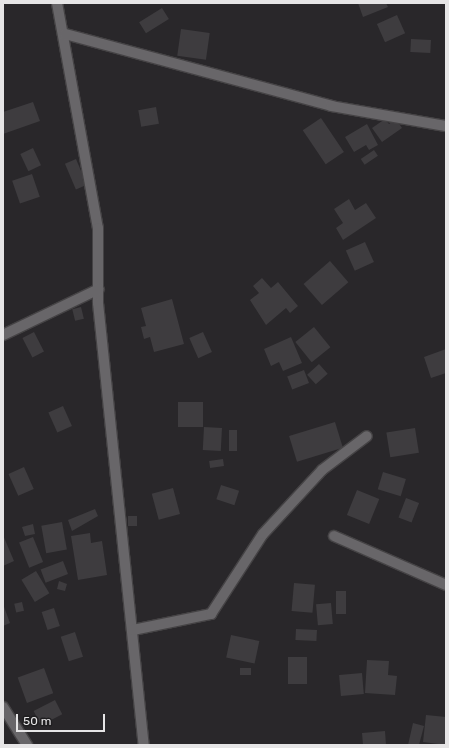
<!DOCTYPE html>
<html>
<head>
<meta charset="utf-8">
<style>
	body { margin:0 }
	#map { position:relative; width:449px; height:748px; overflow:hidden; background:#29272a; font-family:Rubik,sans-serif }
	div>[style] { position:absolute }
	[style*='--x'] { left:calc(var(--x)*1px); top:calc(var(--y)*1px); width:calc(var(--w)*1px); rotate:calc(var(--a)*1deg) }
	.building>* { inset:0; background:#3e3c3f; transform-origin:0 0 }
	.roads { filter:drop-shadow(1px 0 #454345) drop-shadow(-1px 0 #454345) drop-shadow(0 1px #454345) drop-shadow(0 -1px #454345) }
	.minor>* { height:10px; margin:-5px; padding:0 5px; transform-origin:5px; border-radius:5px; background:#686669 }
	span { translate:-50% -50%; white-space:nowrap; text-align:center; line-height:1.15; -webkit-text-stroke:3.5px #1f1e20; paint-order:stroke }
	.frame { position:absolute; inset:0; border:4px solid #e6e5e6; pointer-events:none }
	.scale { position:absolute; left:16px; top:714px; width:89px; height:18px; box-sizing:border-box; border:2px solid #e6e5e6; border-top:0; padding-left:5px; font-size:12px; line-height:14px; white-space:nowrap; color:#e6e5e6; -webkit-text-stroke:3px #1f1e20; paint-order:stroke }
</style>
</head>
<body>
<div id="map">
	<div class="building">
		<div style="clip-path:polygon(358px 3px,386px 3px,388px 7px,363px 17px)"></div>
		<div style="left:162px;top:8px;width:13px;height:27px;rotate:58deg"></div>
		<div style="left:397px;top:15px;width:20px;height:22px;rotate:66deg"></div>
		<div style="left:181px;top:29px;width:29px;height:27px;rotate:8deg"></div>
		<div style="left:411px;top:39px;width:20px;height:13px;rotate:3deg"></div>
		<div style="clip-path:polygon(33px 102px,40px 121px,3px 134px,3px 112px)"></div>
		<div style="left:156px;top:107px;width:17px;height:18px;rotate:80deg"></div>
		<div style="left:321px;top:118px;width:41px;height:22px;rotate:56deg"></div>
		<div style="clip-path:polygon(385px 119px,389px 124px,396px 119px,402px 128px,382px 142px,372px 128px)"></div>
		<div style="clip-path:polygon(367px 124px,378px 145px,369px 150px,366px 145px,354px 152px,345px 137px)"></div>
		<div style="left:33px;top:148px;width:19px;height:14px;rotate:65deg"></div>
		<div style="left:374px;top:150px;width:7px;height:16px;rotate:56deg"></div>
		<div style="left:76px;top:159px;width:28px;height:12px;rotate:67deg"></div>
		<div style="left:32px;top:174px;width:24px;height:21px;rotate:71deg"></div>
		<div style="clip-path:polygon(349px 199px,355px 210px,366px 203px,376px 218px,343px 240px,336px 228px,343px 223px,334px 209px)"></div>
		<div style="left:365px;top:242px;width:22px;height:21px;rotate:66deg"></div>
		<div style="left:330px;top:261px;width:28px;height:35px;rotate:49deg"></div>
		<div style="clip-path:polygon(262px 278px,271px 288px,278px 282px,298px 306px,290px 313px,286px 308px,266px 325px,250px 300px,259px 293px,253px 286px)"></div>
		<div style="clip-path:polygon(172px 299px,184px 344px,154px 352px,150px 337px,144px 339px,141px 327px,146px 326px,141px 308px)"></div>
		<div style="left:81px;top:307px;width:12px;height:9px;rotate:76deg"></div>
		<div style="left:314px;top:327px;width:26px;height:24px;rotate:51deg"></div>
		<div style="left:34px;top:332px;width:22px;height:13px;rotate:63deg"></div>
		<div style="left:203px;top:332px;width:22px;height:15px;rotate:66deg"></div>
		<div style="clip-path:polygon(291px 337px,302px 363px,283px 371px,279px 362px,271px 366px,264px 349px)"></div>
		<div style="clip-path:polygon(446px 349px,446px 373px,431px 378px,424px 357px)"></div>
		<div style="left:319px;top:364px;width:13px;height:16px;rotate:48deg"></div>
		<div style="left:304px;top:370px;width:14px;height:18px;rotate:69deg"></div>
		<div style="left:203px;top:402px;width:25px;height:25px;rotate:90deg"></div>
		<div style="left:63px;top:406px;width:22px;height:16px;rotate:66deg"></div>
		<div style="left:335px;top:422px;width:27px;height:48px;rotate:73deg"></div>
		<div style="left:204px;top:427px;width:18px;height:23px;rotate:3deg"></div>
		<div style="left:415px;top:428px;width:25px;height:29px;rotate:81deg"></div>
		<div style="left:229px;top:430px;width:8px;height:21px"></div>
		<div style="left:223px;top:459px;width:7px;height:14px;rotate:82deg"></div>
		<div style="left:24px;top:467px;width:24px;height:17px;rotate:66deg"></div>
		<div style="left:383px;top:472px;width:24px;height:18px;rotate:17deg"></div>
		<div style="left:221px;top:485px;width:19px;height:15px;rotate:18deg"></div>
		<div style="left:173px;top:488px;width:27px;height:22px;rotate:75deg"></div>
		<div style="left:357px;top:490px;width:24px;height:27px;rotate:22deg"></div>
		<div style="left:406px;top:498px;width:14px;height:21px;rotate:21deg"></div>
		<div style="clip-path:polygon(95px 509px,98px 516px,72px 531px,68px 520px)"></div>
		<div style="left:128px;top:516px;width:9px;height:10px"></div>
		<div style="left:62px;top:522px;width:28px;height:21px;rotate:80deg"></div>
		<div style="clip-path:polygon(33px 524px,35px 534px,25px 536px,22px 527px)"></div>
		<div style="clip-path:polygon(90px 533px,91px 543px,102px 541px,107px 575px,78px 580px,71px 536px)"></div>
		<div style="clip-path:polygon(3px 535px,14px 561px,3px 566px)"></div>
		<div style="left:33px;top:537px;width:27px;height:15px;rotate:68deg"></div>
		<div style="left:63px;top:561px;width:14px;height:24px;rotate:69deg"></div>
		<div style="left:36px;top:571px;width:26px;height:17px;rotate:59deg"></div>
		<div style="clip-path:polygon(59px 581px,67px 584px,65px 591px,57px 589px)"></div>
		<div style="left:294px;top:583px;width:21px;height:28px;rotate:5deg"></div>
		<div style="left:336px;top:591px;width:10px;height:23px"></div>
		<div style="left:22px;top:602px;width:9px;height:8px;rotate:77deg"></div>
		<div style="left:331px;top:603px;width:21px;height:15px;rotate:85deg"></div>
		<div style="clip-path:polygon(3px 604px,10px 623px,3px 626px)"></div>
		<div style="left:54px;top:608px;width:19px;height:13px;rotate:72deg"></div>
		<div style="left:296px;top:629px;width:21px;height:11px;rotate:3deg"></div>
		<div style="left:75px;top:632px;width:26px;height:15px;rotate:72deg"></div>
		<div style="left:231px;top:635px;width:29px;height:23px;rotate:12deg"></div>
		<div style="left:288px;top:657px;width:19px;height:27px"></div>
		<div style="clip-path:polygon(367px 660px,389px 661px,388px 675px,397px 676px,395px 695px,365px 693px)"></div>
		<div style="left:44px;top:668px;width:27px;height:28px;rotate:70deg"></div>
		<div style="left:240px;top:668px;width:11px;height:7px"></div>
		<div style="left:362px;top:673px;width:21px;height:23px;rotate:85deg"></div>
		<div style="left:55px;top:700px;width:16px;height:24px;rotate:63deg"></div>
		<div style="clip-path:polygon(426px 715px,446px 717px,446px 745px,423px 742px)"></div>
		<div style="clip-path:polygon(413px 723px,424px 726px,419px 745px,408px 745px)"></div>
		<div style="clip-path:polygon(385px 731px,386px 745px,363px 745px,362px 733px)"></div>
	</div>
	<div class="roads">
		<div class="minor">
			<div style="--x:57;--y:3;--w:229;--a:79.7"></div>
			<div style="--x:98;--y:228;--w:75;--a:90"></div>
			<div style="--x:98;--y:303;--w:444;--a:84.1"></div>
			<div style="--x:65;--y:34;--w:276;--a:15.1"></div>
			<div style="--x:331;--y:106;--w:117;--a:9.9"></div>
			<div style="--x:3;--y:335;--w:106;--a:-25.6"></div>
			<div style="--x:334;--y:536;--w:122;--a:23.6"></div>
			<div style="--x:133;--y:630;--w:80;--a:-11.6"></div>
			<div style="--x:211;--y:614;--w:95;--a:-57"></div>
			<div style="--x:263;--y:534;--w:87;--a:-47.3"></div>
			<div style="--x:322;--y:470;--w:56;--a:-37.1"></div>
			<div style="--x:3;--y:707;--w:45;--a:57.7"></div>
		</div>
	</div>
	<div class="frame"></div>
	<div class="scale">50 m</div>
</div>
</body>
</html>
